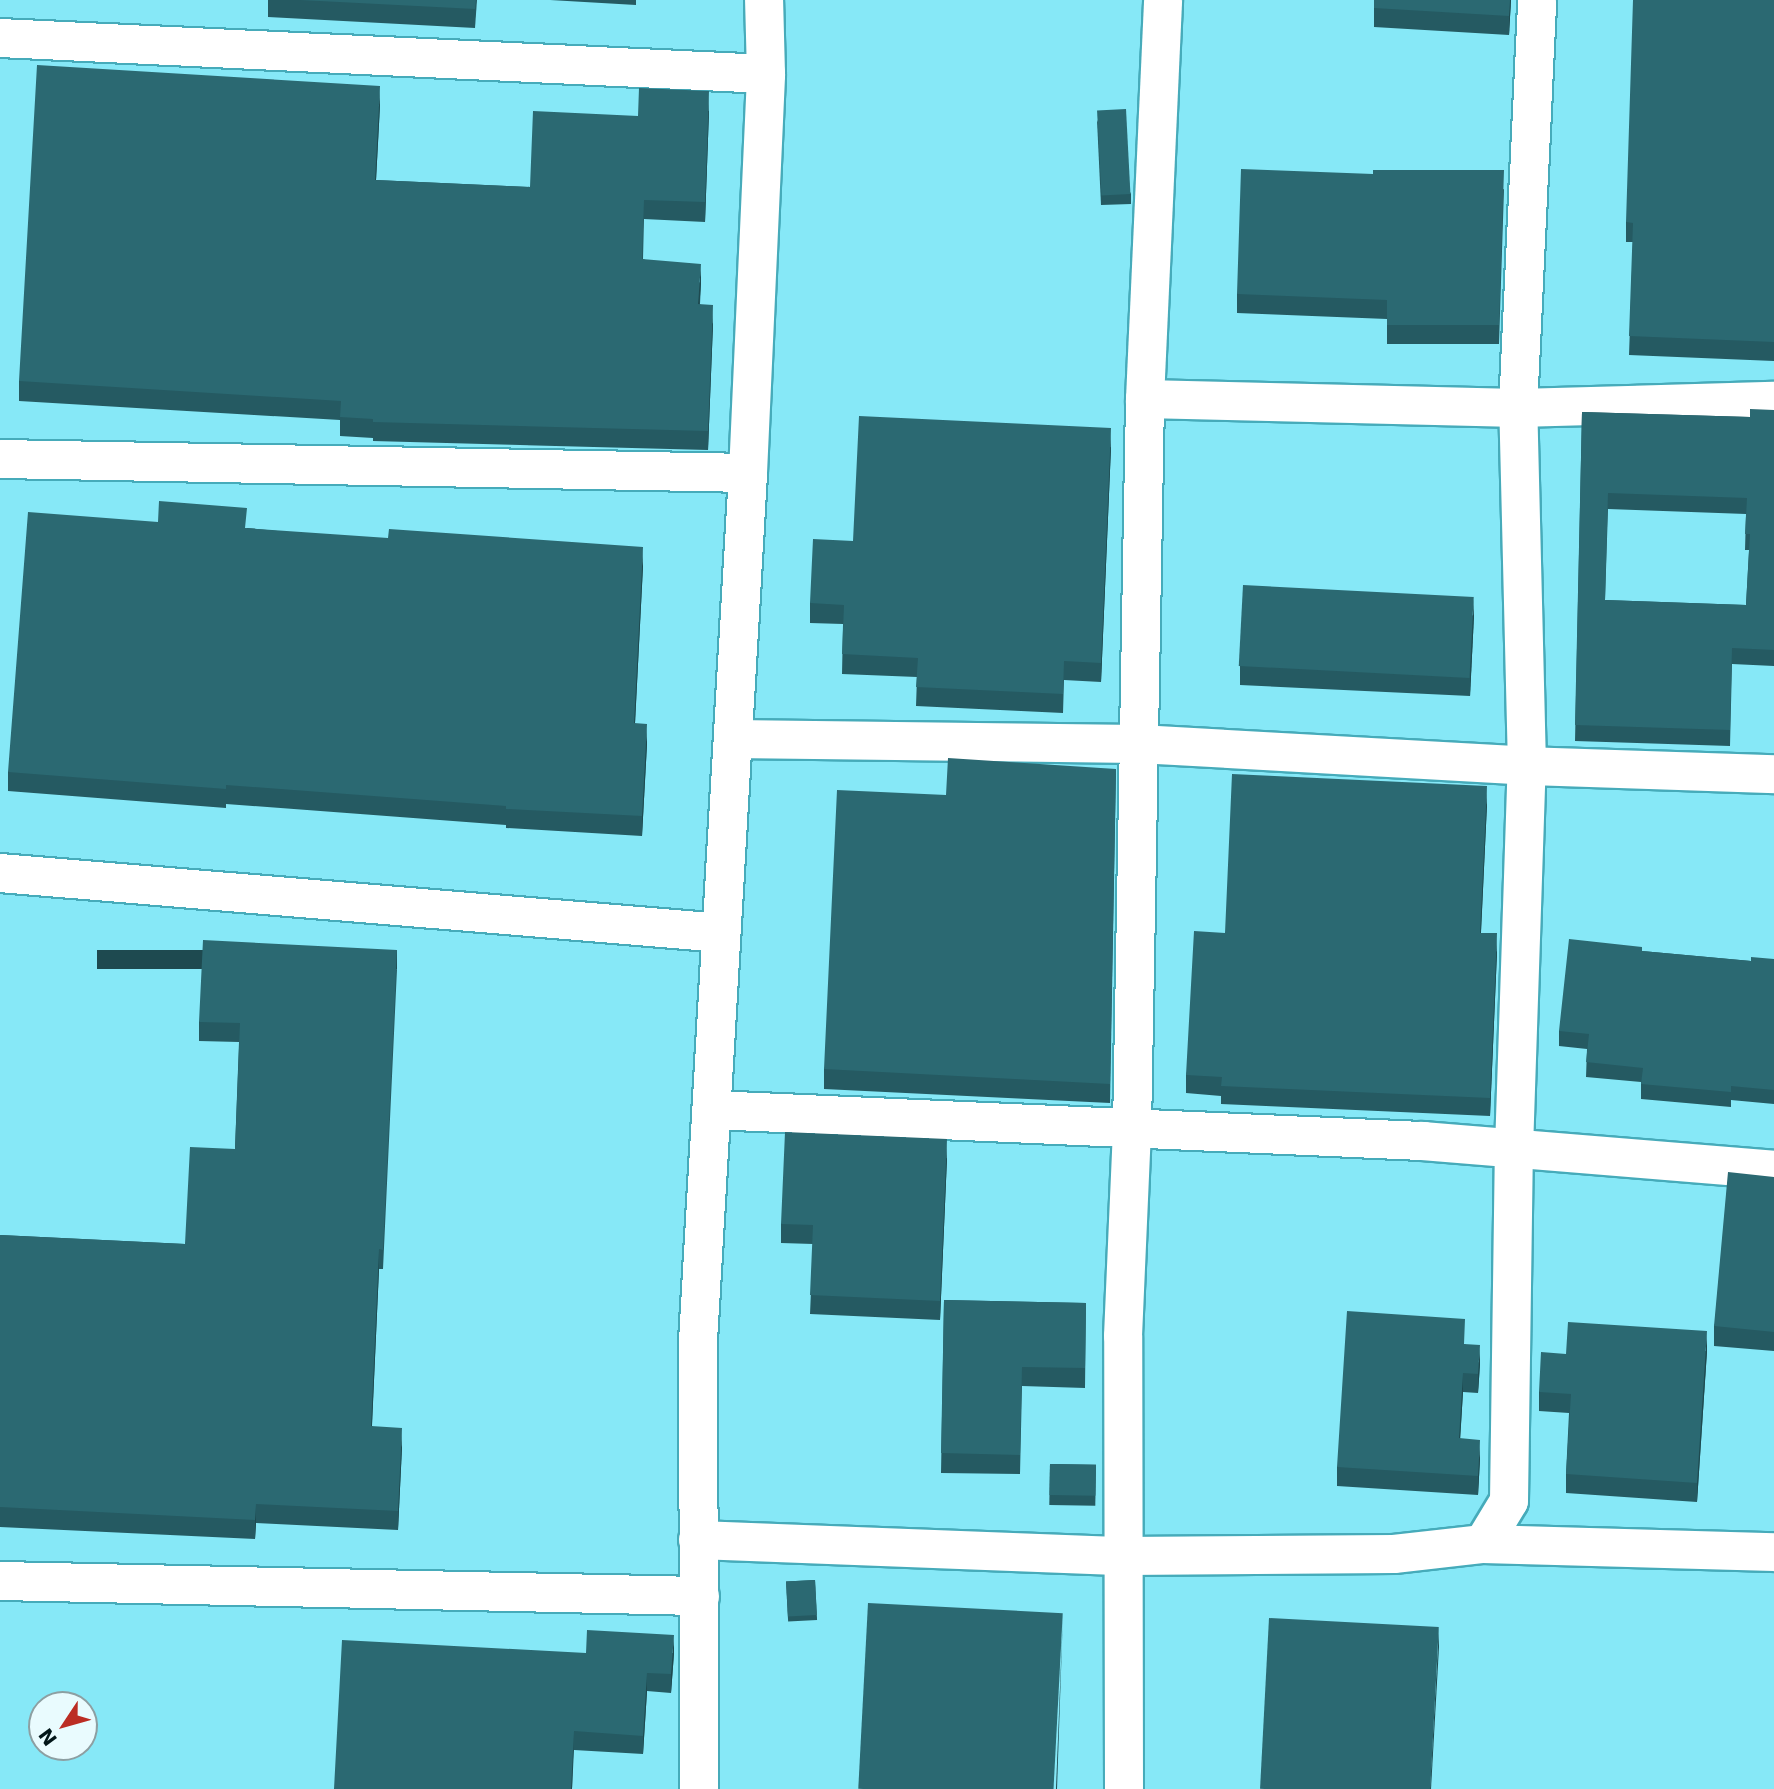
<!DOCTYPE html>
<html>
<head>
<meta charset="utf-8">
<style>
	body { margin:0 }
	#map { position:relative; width:1774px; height:1789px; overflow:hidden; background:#86e8f7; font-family:"DejaVu Sans",sans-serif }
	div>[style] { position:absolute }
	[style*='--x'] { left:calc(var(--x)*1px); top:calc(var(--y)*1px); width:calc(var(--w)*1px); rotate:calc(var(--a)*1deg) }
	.roads { filter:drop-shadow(2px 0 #46abba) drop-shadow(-2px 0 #46abba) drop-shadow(0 2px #46abba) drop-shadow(0 -2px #46abba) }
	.minor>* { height:38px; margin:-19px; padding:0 19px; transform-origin:19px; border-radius:19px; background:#fff }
	.wall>* { inset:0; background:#255a62; transform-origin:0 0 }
	.shaded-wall>* { inset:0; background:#1e4a50; transform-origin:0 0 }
	.building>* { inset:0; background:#2b6972; transform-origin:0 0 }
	span { translate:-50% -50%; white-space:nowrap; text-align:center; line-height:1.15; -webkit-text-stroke:7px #e9fbfe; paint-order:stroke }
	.north { position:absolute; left:28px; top:1691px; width:70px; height:70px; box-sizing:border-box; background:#e9fbfe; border:2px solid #8d9fa2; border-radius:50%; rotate:234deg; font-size:19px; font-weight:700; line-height:28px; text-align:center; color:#021619 }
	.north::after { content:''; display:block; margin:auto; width:24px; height:32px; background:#bb2d24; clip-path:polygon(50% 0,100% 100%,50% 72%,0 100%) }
</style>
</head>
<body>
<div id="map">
	<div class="roads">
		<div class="minor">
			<div style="--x:0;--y:38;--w:767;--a:2.69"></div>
			<div style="--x:1145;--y:399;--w:373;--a:1.4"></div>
			<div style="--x:1518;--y:408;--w:256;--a:-1.6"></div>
			<div style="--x:0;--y:459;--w:748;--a:1.07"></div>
			<div style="--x:733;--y:739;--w:406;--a:0.7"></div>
			<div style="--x:1139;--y:744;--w:389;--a:3.2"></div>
			<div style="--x:1527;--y:766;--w:247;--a:1.9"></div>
			<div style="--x:0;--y:873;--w:724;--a:4.75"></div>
			<div style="--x:712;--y:1110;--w:712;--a:2.5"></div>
			<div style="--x:1423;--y:1141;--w:352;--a:4.7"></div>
			<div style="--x:698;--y:1540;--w:426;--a:2.2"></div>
			<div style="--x:1124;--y:1556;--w:270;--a:-0.4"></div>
			<div style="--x:1394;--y:1554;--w:90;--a:-6.4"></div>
			<div style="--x:1483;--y:1544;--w:50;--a:-58.8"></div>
			<div style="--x:1509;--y:1501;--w:352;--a:-89.2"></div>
			<div style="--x:1514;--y:1149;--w:383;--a:-88.1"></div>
			<div style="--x:1527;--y:766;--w:358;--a:-91.4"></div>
			<div style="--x:1518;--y:408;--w:408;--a:-87.3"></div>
			<div style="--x:1483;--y:1544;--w:291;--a:1.6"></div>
			<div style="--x:0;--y:1581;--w:700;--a:1.23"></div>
			<div style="--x:699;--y:1789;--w:448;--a:-90.1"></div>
			<div style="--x:698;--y:1341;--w:869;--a:-86.7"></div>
			<div style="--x:748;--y:473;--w:399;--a:-87.4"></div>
			<div style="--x:766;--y:74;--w:74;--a:-91.5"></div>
			<div style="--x:1124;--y:1789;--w:453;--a:-90.1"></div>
			<div style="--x:1123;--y:1336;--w:206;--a:-87.5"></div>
			<div style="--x:1132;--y:1130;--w:731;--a:-88.98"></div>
			<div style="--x:1145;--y:399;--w:399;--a:-87.4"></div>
		</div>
	</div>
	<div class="wall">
		<div style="clip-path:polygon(268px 0,477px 0,475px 28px,268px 17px)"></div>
		<div style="clip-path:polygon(550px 0,636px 0,636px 5px)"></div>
		<div style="clip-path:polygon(1374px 0,1511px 0,1509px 35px,1374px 27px)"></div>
		<div style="clip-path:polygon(1774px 0,1774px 361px,1629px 355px,1633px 242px,1626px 242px,1626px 222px)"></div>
		<div style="clip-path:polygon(380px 105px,376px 180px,530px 187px,638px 116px,709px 111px,705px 222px,644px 219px,643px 259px,701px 283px,700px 304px,713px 324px,708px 450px,373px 441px,373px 438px,340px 436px,340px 420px,19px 401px,19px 381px)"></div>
		<div style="clip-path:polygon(1097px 120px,1131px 194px,1131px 204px,1101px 205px)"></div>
		<div style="clip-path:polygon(1504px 189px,1499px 344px,1387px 344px,1387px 319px,1237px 313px,1237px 294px)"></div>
		<div style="clip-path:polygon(evenodd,1774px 410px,1774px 666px,1732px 664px,1730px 746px,1575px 741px,1582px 412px,1750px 417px,1774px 410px,1608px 509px,1746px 514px,1745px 550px,1749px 550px,1746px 605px,1605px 600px,1608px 509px)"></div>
		<div style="clip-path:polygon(1111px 447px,1101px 682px,1064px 680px,1063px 713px,916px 706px,917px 677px,842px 674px,843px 624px,810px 623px,810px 603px,853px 541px)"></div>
		<div style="clip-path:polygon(247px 528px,643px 566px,635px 723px,647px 744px,642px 836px,506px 828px,506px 825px,226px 804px,226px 808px,8px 791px,8px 772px)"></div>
		<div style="clip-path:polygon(1474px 615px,1470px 696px,1240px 685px,1240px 666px)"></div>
		<div style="clip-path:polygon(1116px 769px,1110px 1103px,824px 1089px,824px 1069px,946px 795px)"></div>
		<div style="clip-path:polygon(1487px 804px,1481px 933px,1497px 952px,1490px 1116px,1221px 1104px,1221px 1096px,1186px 1093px,1186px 1075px,1225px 933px)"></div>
		<div style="clip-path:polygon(1642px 951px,1751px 961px,1774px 959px,1774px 1104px,1731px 1100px,1731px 1107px,1641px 1099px,1641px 1082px,1586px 1077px,1587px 1049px,1559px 1046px,1559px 1031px)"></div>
		<div style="clip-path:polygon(397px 969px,383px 1269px,379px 1269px,372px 1426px,402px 1447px,398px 1530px,256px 1523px,255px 1539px,0 1527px,0 1235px,185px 1244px,235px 1149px,239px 1042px,199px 1041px,199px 1022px)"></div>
		<div style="clip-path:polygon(947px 1158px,940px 1320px,810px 1314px,813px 1244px,781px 1243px,781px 1224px)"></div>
		<div style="clip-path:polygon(1774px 1177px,1774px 1351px,1714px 1346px,1714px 1326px)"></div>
		<div style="clip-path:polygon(944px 1300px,1086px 1303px,1085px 1388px,1022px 1386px,1020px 1474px,941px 1473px)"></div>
		<div style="clip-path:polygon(1465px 1344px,1480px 1364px,1478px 1393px,1463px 1392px,1460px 1439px,1480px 1459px,1478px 1495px,1337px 1486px,1337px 1467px)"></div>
		<div style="clip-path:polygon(1707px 1351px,1697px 1502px,1566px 1493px,1566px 1474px,1569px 1413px,1539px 1411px,1539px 1392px,1566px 1354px)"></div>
		<div style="left:1050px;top:1464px;width:46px;height:41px;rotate:1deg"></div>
		<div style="left:815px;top:1580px;width:40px;height:29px;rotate:87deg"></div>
		<div style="clip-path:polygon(586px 1653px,674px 1653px,671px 1693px,647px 1691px,643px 1754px,574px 1750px,572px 1789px,334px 1789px)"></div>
	</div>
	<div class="shaded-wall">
		<div style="clip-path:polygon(1510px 0,1511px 0,1509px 35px,1509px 16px)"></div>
		<div style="clip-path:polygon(380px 86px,380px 105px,375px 199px,375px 180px)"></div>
		<div style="clip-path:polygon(709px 91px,709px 111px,705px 222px,705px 202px)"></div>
		<div style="clip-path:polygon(701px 264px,701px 283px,698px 323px,698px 304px)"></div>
		<div style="clip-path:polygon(713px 305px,713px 324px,708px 450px,708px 431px)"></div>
		<div style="clip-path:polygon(1111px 428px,1111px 447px,1101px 682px,1101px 663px)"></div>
		<div style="clip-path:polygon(643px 547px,643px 566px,634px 743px,634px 723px)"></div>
		<div style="clip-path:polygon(1474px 596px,1474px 615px,1470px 696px,1470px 677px)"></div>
		<div style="clip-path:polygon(647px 724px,647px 744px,642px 836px,642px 816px)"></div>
		<div style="clip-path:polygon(1487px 786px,1487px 804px,1480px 951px,1480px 933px)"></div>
		<div style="clip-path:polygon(1497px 933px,1497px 952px,1490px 1116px,1490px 1098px)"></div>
		<div style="left:397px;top:950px;width:19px;height:300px;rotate:90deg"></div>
		<div style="clip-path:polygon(947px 1139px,947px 1158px,940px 1320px,940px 1301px)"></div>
		<div style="clip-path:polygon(379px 1249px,379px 1269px,371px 1445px,371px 1426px)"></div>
		<div style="clip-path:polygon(1707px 1331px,1707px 1351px,1697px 1502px,1697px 1483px)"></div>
		<div style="clip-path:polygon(1480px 1345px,1480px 1364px,1478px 1393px,1478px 1374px)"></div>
		<div style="clip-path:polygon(1463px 1373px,1463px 1392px,1459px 1458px,1459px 1438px)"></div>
		<div style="clip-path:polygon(402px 1428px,402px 1447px,398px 1530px,398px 1511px)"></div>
		<div style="clip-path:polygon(1480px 1440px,1480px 1459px,1478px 1495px,1478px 1476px)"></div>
		<div style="clip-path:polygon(256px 1504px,256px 1523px,255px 1539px,255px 1520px)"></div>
		<div style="clip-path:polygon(1063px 1612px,1057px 1789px,1056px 1789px)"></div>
		<div style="clip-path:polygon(1439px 1628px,1439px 1647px,1431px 1789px,1430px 1789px)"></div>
		<div style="clip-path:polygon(674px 1635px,674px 1653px,671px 1693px,671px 1674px)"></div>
		<div style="clip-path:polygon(647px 1673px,647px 1691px,643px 1754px,643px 1736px)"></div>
		<div style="clip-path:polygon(574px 1731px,572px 1789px,571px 1789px)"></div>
	</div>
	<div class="building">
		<div style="clip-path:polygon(300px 0,476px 0,475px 9px)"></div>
		<div style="clip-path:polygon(1374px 0,1510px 0,1509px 16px,1374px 8px)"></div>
		<div style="clip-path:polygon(1633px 0,1774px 0,1774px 342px,1629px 336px,1633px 223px,1626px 222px)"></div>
		<div style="clip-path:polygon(37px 65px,380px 86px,375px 180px,530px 187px,533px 111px,638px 116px,639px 88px,709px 91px,705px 202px,644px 200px,642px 259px,701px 264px,698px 304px,713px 305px,708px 431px,373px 422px,373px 419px,340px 417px,341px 401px,19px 381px)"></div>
		<div style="left:1126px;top:109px;width:85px;height:29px;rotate:87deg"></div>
		<div style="clip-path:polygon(1241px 169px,1373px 174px,1373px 170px,1504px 170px,1499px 325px,1387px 325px,1387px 300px,1237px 294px)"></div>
		<div style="clip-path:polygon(evenodd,1750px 409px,1774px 410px,1774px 650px,1732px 648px,1730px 730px,1575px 725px,1582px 412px,1750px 417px,1750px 409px,1608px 493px,1747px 498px,1745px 534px,1750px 534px,1746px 605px,1605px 600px,1608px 493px)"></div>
		<div style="clip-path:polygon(859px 416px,1111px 428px,1101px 663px,1064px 661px,1063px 694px,916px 687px,918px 658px,842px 654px,844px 605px,810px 603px,813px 539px,853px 541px)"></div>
		<div style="clip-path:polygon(159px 501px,247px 508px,245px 528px,388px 538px,389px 529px,643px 547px,634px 723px,647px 724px,642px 816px,506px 809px,506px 806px,226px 785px,226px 789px,8px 772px,28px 512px,158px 522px)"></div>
		<div style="left:1243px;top:585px;width:231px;height:81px;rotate:3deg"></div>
		<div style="clip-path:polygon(948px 758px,1116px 769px,1110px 1084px,824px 1069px,837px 790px,946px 795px)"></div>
		<div style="clip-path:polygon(1232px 774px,1487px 786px,1480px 933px,1497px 933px,1490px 1098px,1221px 1086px,1222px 1077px,1186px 1075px,1194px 931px,1225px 933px)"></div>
		<div style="clip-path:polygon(1569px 939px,1642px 947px,1642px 951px,1751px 961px,1751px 957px,1774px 959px,1774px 1090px,1731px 1086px,1731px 1092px,1641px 1084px,1643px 1068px,1586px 1062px,1589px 1034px,1559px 1031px)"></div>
		<div style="clip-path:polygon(203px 940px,397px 950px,383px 1250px,379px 1249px,371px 1426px,402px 1428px,398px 1511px,256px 1504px,255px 1520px,0 1507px,0 1235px,185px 1244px,190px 1147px,235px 1149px,240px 1023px,199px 1022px)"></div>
		<div style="clip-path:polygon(785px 1132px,947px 1139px,940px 1301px,810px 1295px,813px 1225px,781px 1224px)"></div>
		<div style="clip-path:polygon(1728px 1172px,1774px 1177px,1774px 1332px,1714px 1326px)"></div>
		<div style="clip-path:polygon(944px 1300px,1086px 1303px,1085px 1368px,1022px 1367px,1020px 1455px,941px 1453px)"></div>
		<div style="clip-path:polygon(1347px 1311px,1465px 1319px,1464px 1344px,1480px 1345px,1478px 1374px,1463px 1373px,1459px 1438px,1480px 1440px,1478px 1476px,1337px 1467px)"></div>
		<div style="clip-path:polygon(1568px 1322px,1707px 1331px,1697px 1483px,1566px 1474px,1571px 1394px,1539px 1392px,1541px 1352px,1566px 1354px)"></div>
		<div style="left:1050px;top:1464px;width:46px;height:31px;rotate:1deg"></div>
		<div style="left:815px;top:1580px;width:35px;height:29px;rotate:87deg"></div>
		<div style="left:868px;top:1603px;width:195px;height:186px;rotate:3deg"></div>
		<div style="left:1269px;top:1618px;width:170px;height:171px;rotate:3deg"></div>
		<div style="clip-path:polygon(587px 1630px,674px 1635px,671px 1674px,647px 1673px,643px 1736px,574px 1731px,571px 1789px,334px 1789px,342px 1640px,586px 1653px)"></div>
	</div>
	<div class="north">N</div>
</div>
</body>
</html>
